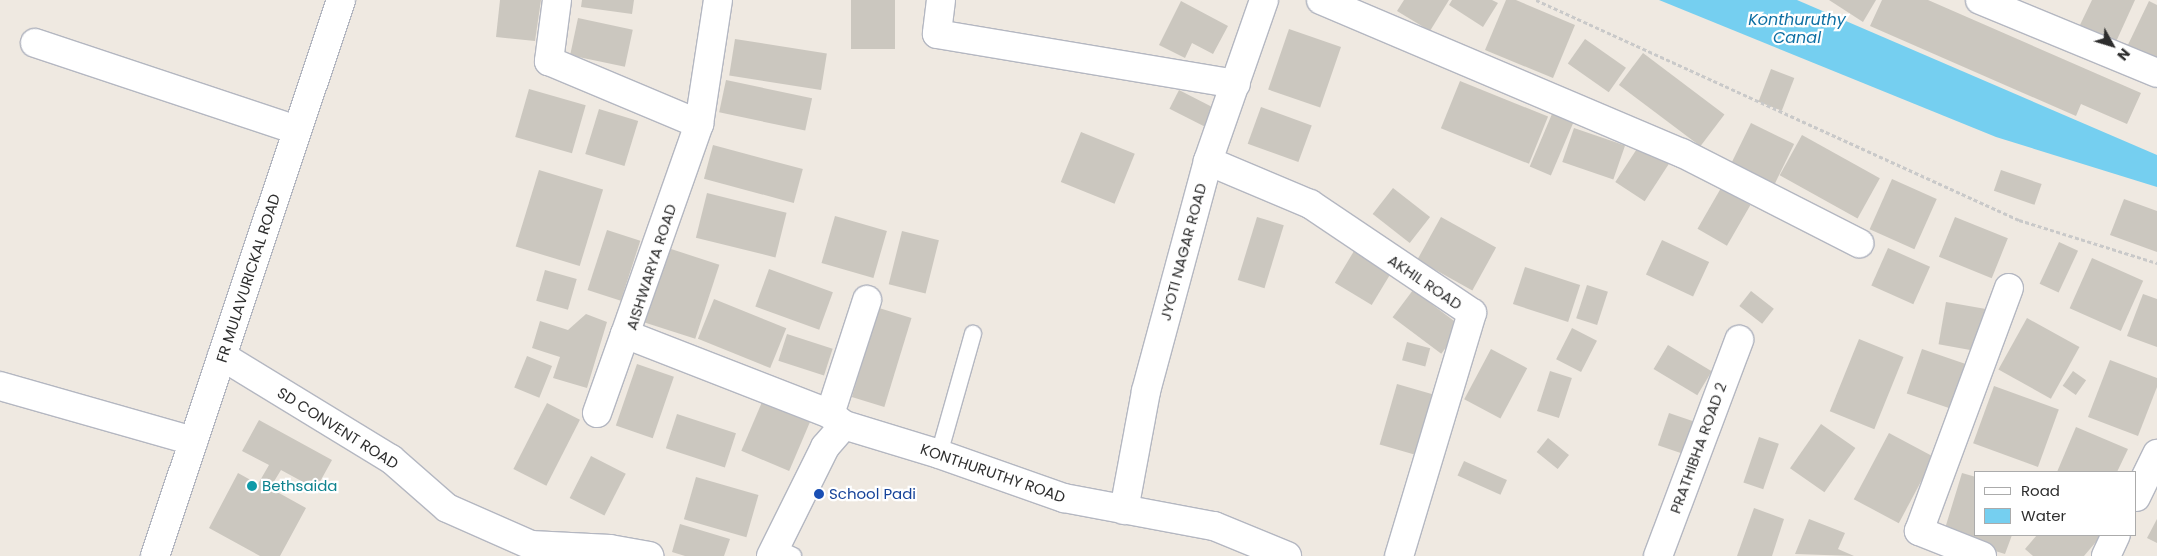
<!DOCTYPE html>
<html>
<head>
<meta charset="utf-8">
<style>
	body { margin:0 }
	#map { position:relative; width:2157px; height:556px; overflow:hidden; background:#efe9e1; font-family:Poppins,sans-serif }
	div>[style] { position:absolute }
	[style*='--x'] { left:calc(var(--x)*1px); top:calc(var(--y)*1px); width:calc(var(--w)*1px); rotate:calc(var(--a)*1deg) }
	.water>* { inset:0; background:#75cff0 }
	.building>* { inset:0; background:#cbc7bf; transform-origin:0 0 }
	.path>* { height:3px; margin-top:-1.5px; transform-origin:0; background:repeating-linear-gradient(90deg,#c9c9c9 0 4px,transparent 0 6.5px) }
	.roads { filter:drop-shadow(1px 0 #b4b7c1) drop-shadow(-1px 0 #b4b7c1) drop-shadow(0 1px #b4b7c1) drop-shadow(0 -1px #b4b7c1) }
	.lane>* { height:16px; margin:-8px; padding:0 8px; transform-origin:8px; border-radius:8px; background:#fff }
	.street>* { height:28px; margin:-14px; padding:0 14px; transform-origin:14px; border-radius:14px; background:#fff }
	.dots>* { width:14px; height:14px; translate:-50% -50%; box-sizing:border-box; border:2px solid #fff; border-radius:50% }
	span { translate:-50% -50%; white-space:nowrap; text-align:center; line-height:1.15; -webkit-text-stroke:4.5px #fff; paint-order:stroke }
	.street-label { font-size:15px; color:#2e2e2e }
	.culture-label { font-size:15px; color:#0d838f }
	.left { translate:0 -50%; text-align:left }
	.transit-label { font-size:15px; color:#164399 }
	.water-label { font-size:16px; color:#0d6fa3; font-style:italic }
	.legend { position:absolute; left:1974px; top:471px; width:162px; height:65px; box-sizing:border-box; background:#fff; border:1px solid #ababab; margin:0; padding:6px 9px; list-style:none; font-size:15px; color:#2e2e2e }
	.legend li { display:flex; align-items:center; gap:10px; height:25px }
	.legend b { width:25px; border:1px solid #ababab }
	.north { position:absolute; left:2087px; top:20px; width:50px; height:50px; -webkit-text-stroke:4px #fff; paint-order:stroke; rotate:129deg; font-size:14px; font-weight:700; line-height:20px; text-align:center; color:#2e2e2e }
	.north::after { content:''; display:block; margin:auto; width:18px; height:22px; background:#2e2e2e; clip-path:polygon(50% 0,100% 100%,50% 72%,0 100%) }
</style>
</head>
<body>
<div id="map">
	<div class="water">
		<div style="clip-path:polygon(1659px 0,1797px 0,2157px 155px,2157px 187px,1996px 137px)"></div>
	</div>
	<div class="building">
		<div style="clip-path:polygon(500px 0,541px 0,535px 41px,496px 37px)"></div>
		<div style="clip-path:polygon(582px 0,634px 0,632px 14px,581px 7px)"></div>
		<div style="left:851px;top:0;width:44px;height:49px"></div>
		<div style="clip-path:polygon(1404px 0,1449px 0,1430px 31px,1397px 11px)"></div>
		<div style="clip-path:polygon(1452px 0,1492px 0,1498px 3px,1483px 27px,1449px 5px)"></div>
		<div style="clip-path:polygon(1506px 0,1516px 0,1575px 25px,1553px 78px,1485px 50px)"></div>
		<div style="clip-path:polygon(1829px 0,1876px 0,1863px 22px)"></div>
		<div style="clip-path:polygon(1882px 0,1928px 0,2141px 93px,2127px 124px,2081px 104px,2076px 116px,1870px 26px)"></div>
		<div style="clip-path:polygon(2092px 0,2135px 0,2115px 44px,2079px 27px)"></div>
		<div style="clip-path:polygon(1181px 1px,1228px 26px,1213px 54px,1192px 43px,1185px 58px,1159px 45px)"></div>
		<div style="clip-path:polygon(2149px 1px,2157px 5px,2157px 67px,2125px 51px)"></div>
		<div style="left:578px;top:18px;width:56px;height:38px;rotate:12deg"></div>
		<div style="left:1289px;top:29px;width:55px;height:64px;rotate:19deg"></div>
		<div style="left:735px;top:39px;width:93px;height:37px;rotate:9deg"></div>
		<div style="left:1585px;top:39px;width:50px;height:30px;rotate:35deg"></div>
		<div style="left:1643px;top:53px;width:102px;height:40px;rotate:37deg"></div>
		<div style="left:1771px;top:69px;width:25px;height:35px;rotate:21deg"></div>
		<div style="left:726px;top:80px;width:88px;height:33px;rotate:12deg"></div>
		<div style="left:1460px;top:81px;width:95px;height:51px;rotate:22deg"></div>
		<div style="left:529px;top:89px;width:59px;height:50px;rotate:16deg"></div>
		<div style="left:1179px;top:90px;width:46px;height:21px;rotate:27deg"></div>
		<div style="left:1261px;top:107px;width:54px;height:39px;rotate:20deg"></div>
		<div style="left:599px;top:109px;width:41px;height:47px;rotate:17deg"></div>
		<div style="left:1552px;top:114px;width:23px;height:57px;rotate:23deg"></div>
		<div style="left:1751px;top:123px;width:48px;height:46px;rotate:26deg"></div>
		<div style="left:1574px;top:128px;width:54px;height:36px;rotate:19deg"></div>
		<div style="left:1081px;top:132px;width:58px;height:54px;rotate:22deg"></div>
		<div style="left:1802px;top:135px;width:89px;height:46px;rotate:29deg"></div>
		<div style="left:1642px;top:141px;width:35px;height:49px;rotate:33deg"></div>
		<div style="left:713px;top:145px;width:93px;height:35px;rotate:15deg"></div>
		<div style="left:539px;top:170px;width:67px;height:80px;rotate:17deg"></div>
		<div style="left:2001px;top:170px;width:43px;height:22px;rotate:19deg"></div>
		<div style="left:1892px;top:179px;width:49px;height:55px;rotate:24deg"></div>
		<div style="left:1393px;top:188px;width:47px;height:33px;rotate:38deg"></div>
		<div style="left:1721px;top:188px;width:34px;height:47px;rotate:30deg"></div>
		<div style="left:707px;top:193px;width:82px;height:46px;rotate:14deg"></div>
		<div style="clip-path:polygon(2124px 199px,2157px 211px,2157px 252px,2110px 235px)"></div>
		<div style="left:835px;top:216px;width:54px;height:49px;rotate:16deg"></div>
		<div style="left:1257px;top:217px;width:28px;height:66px;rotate:17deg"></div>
		<div style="left:1441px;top:217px;width:63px;height:49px;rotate:29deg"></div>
		<div style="left:1955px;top:217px;width:57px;height:43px;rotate:22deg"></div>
		<div style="left:607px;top:230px;width:35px;height:63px;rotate:18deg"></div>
		<div style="left:902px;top:231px;width:38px;height:55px;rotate:14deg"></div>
		<div style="left:1662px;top:240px;width:52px;height:38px;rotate:25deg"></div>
		<div style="left:2059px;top:242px;width:21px;height:46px;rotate:25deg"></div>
		<div style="left:1357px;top:246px;width:43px;height:43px;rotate:31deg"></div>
		<div style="left:668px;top:248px;width:54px;height:78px;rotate:18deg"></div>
		<div style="left:1888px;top:248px;width:46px;height:41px;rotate:24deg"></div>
		<div style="left:2092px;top:258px;width:56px;height:55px;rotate:24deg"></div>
		<div style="left:1525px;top:267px;width:58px;height:39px;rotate:18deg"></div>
		<div style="left:769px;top:269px;width:68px;height:40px;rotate:20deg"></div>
		<div style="left:545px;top:270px;width:33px;height:32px;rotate:16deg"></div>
		<div style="left:1587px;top:285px;width:22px;height:35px;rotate:18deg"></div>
		<div style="left:1413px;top:290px;width:61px;height:34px;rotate:37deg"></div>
		<div style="left:1751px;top:291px;width:29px;height:19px;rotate:38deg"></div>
		<div style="clip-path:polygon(2143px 294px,2157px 299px,2157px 347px,2127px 336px)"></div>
		<div style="left:714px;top:299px;width:78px;height:43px;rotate:22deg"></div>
		<div style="left:1946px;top:302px;width:42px;height:43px;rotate:10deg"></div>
		<div style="left:879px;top:308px;width:34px;height:93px;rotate:17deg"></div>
		<div style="clip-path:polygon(586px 314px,607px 322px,587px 388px,553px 378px,560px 357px,532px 348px,540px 321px,568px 330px)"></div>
		<div style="left:2027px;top:318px;width:60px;height:59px;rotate:29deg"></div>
		<div style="left:1572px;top:328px;width:28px;height:35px;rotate:27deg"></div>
		<div style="left:787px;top:334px;width:48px;height:28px;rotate:18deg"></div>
		<div style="left:1859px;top:339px;width:48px;height:78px;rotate:22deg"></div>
		<div style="left:1407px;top:342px;width:24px;height:19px;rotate:15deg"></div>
		<div style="left:1668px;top:345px;width:51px;height:28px;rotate:31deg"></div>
		<div style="left:1491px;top:349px;width:41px;height:57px;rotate:28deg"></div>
		<div style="left:1922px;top:349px;width:50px;height:47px;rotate:19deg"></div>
		<div style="left:527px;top:356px;width:27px;height:34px;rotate:22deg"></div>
		<div style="clip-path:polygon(2110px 360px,2157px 378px,2157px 387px,2138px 436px,2088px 417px)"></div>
		<div style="left:637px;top:364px;width:39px;height:65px;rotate:19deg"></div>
		<div style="left:1550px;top:371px;width:23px;height:42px;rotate:18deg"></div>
		<div style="left:2073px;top:371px;width:16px;height:18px;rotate:35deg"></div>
		<div style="left:1397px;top:384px;width:46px;height:63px;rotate:16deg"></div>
		<div style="left:1994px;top:386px;width:69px;height:61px;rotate:20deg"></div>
		<div style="left:762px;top:402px;width:52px;height:53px;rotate:23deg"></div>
		<div style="left:547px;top:403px;width:37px;height:74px;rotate:27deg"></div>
		<div style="left:1669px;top:413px;width:28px;height:34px;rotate:19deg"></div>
		<div style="left:677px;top:414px;width:62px;height:36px;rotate:18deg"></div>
		<div style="clip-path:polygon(259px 420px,332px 460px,316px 489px,281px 470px,270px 488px,306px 508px,280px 556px,260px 556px,209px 528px,238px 473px,258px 484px,269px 465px,242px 451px)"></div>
		<div style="left:1821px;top:424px;width:42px;height:54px;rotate:35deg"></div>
		<div style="clip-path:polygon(2076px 427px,2128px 449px,2117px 472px,2057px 472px)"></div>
		<div style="left:1889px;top:433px;width:51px;height:75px;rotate:28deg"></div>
		<div style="left:1759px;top:437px;width:21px;height:48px;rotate:19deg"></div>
		<div style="left:1548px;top:438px;width:27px;height:18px;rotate:39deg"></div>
		<div style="left:591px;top:456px;width:39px;height:47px;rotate:27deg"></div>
		<div style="left:1464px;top:461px;width:47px;height:16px;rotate:24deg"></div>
		<div style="clip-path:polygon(1962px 473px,1976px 477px,1976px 535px,2012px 535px,2005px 554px,1943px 535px)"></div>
		<div style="left:696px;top:477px;width:65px;height:44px;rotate:16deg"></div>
		<div style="clip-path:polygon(1754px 508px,1784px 519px,1772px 556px,1737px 556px)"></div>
		<div style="clip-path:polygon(1809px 519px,1845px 533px,1838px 549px,1854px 556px,1795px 554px)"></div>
		<div style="clip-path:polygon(2157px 519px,2157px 543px,2147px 538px)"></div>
		<div style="clip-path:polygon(680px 524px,730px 539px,724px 556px,685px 556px,672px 552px)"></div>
		<div style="clip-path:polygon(2037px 535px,2099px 535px,2101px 536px,2084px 556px,2033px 556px,2025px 549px)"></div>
	</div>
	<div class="path">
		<div style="--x:1536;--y:0;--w:531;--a:24.49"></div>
		<div style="--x:2019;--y:220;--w:145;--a:17.3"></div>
	</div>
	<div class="roads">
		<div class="lane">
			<div style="--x:939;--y:454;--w:125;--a:-74.2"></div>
			<div style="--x:774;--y:547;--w:21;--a:25"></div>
		</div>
		<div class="street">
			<div style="--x:557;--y:0;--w:62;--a:97.5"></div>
			<div style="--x:549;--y:61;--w:163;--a:22.8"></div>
			<div style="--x:718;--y:0;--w:125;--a:98.7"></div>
			<div style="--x:699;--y:124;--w:223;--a:109.4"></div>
			<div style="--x:625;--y:334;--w:220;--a:21.3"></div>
			<div style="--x:830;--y:414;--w:18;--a:38"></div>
			<div style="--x:844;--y:425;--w:99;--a:17"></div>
			<div style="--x:939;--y:454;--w:133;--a:19.4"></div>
			<div style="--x:1064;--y:498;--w:153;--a:10.6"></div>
			<div style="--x:1214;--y:526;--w:79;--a:22.3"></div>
			<div style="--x:941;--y:0;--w:34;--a:97"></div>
			<div style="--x:937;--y:34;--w:303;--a:9.5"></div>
			<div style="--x:1321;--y:0;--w:392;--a:23"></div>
			<div style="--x:1682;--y:153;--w:199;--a:27"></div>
			<div style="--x:1980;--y:0;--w:191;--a:22.4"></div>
			<div style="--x:35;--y:43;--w:276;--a:18.4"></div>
			<div style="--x:1208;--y:161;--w:111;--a:22.9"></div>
			<div style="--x:1310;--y:204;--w:195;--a:33.9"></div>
			<div style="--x:1472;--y:313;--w:254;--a:106.7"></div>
			<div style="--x:222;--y:356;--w:198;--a:31.4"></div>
			<div style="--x:391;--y:459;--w:74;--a:41.2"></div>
			<div style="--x:447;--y:508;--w:92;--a:23.8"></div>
			<div style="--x:531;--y:545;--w:79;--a:2.9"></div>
			<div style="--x:610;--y:549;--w:40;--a:10"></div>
			<div style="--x:0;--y:386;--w:201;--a:15.9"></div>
			<div style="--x:597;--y:413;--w:84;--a:-70.5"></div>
			<div style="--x:830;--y:414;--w:120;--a:-72"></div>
			<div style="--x:2136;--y:497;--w:48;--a:-64"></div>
			<div style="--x:1124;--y:510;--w:121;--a:-79.5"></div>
			<div style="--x:1146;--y:391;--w:238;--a:-74.9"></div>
			<div style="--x:1208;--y:161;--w:170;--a:-70.8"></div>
			<div style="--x:155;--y:556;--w:586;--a:-71.5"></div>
			<div style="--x:771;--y:556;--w:122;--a:-63.6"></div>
			<div style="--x:825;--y:447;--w:29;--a:-49"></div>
			<div style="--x:1658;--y:556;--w:231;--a:-69.4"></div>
			<div style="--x:1982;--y:556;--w:68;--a:-158.4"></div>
			<div style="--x:1919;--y:531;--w:259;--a:-69.7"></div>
			<div style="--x:2106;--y:556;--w:23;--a:-65"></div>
		</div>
	</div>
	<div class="dots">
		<div style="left:252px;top:486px;background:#0f9aa8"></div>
		<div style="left:819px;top:494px;background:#1a4fb4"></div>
	</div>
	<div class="street-label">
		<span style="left:1183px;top:252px;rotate:-75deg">JYOTI NAGAR ROAD</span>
		<span style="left:651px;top:267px;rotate:-72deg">AISHWARYA ROAD</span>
		<span style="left:248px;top:278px;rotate:-72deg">FR MULAVURICKAL ROAD</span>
		<span style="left:1425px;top:282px;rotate:34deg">AKHIL ROAD</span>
		<span style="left:338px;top:428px;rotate:32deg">SD CONVENT ROAD</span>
		<span style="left:1698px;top:448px;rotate:-70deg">PRATHIBHA ROAD 2</span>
		<span style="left:993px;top:473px;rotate:19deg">KONTHURUTHY ROAD</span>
	</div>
	<div class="culture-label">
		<span class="left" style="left:262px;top:486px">Bethsaida</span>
	</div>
	<div class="transit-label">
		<span class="left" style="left:829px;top:494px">School Padi</span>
	</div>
	<div class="water-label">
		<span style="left:1797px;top:29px">Konthuruthy<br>Canal</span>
	</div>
	<ul class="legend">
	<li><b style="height:6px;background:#fff"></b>Road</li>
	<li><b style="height:14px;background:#75cff0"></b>Water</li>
	</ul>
	<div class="north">N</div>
</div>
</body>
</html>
